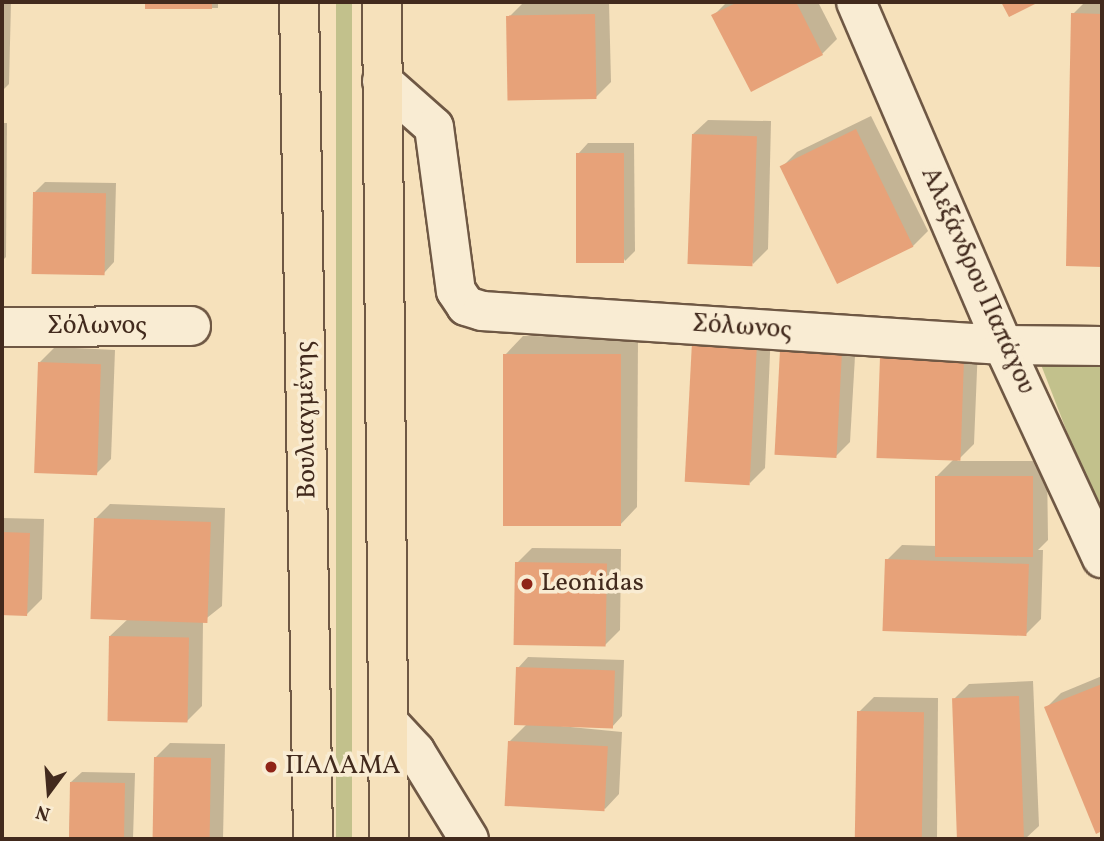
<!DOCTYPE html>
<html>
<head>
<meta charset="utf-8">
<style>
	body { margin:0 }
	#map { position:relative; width:1104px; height:841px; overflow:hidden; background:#f6e1bb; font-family:Vollkorn,serif }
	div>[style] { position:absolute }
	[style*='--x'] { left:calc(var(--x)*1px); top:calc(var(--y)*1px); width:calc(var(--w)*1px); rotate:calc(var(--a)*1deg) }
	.green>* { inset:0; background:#c2c18c; transform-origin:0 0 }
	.shadow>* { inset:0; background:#0003; transform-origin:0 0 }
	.building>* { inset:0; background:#e7a279; transform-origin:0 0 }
	.roads { filter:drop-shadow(2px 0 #6f5844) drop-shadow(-2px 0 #6f5844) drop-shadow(0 2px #6f5844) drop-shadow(0 -2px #6f5844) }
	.minor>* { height:38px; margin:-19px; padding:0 19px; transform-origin:19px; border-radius:19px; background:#f9ecd3 }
	.major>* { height:38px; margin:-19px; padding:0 19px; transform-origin:19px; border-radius:19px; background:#f6e1bb }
	.dots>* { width:19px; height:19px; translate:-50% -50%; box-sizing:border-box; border:4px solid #f9ecd3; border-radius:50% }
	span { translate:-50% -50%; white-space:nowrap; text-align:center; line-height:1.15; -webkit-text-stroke:7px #f9ecd3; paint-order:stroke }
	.street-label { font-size:26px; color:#422a1d }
	.poi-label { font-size:26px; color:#422a1d }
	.left { translate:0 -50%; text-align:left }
	.frame { position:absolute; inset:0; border:4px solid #422a1d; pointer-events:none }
	.north { position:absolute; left:14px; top:757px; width:70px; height:70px; -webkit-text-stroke:5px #f9ecd3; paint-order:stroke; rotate:196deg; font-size:19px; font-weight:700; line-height:28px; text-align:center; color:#422a1d }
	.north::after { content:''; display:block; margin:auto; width:24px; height:32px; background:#422a1d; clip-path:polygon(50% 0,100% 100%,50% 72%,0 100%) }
</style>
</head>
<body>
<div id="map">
	<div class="green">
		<div style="left:336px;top:2px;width:16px;height:837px"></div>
		<div style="clip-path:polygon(1038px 357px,1102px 359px,1102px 522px)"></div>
	</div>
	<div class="shadow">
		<div style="clip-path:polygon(2px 2px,11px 2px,9px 84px,2px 91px)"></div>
		<div style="left:147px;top:2px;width:71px;height:6px"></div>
		<div style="clip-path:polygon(609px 2px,611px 82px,596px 97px,508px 18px,523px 3px)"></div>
		<div style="clip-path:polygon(727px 2px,818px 2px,837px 39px,822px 54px,713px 16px)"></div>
		<div style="clip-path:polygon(1085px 2px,1102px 2px,1102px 265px,1068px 265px,1073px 14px)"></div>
		<div style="clip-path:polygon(871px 116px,928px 231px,913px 246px,840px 282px,782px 167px,797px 152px)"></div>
		<div style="clip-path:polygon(708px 120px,771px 121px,768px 249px,753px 264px,693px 134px)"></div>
		<div style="clip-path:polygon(2px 123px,7px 123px,6px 257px,2px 261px)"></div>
		<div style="clip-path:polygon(588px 143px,634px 143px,635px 251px,625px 261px,578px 154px)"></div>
		<div style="clip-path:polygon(45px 182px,116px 183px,114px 262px,104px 273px,35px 192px)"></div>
		<div style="clip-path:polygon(771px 331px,765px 468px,750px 483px,694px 343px)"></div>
		<div style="clip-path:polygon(523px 336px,638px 337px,637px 507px,619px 526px,505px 355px)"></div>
		<div style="clip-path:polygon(797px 336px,856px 339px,850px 442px,835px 457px,782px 351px)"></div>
		<div style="clip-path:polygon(2px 339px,4px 339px,2px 415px)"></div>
		<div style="clip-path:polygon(897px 343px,978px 346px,974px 444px,957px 461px,1047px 461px,1048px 540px,1038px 550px,1043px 550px,1041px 619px,1026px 634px,887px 560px,902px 545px,937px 546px,937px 476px,954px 459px,882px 358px)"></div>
		<div style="clip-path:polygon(55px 347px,115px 350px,111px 459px,96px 474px,40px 362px)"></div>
		<div style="clip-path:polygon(110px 504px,225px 508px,222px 606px,203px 621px,202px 706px,187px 721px,110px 636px,129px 618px,95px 519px)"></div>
		<div style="clip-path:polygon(2px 518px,44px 519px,42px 599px,27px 614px,2px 613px)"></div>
		<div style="clip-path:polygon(532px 548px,621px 549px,620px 630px,605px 645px,517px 563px)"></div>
		<div style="clip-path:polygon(528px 657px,624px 660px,622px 716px,612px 727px,550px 725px,622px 732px,619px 794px,605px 809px,509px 742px,527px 724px,518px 668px)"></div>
		<div style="clip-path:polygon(1102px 676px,1102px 829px,1097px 832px,1046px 708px,1061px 693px)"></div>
		<div style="clip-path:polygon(1033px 681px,1039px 826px,1025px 839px,960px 839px,954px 699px,969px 684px)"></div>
		<div style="clip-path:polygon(874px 697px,938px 698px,937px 839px,857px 839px,859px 712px)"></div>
		<div style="clip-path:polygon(170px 743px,225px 744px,223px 839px,153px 839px,155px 758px)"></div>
		<div style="clip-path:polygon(82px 772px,135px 773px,133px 839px,69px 839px,71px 782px)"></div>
	</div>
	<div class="building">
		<div style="left:145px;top:2px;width:67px;height:7px"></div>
		<div style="clip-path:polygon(738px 2px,796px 2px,823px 55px,751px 92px,711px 15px)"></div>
		<div style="clip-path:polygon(1001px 2px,1039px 2px,1009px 17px)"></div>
		<div style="clip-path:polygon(1071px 13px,1102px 14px,1102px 267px,1066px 266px)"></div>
		<div style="left:595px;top:14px;width:85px;height:89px;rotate:89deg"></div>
		<div style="left:856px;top:129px;width:131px;height:85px;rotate:64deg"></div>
		<div style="left:692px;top:134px;width:65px;height:130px;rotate:2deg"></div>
		<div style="left:576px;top:153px;width:48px;height:110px"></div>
		<div style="left:33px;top:192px;width:73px;height:82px;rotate:1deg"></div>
		<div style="left:692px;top:342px;width:65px;height:140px;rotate:3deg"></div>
		<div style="left:780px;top:350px;width:62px;height:105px;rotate:3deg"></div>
		<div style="left:503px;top:354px;width:118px;height:172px"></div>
		<div style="left:880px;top:357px;width:84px;height:101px;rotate:2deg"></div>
		<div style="left:38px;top:362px;width:63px;height:111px;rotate:2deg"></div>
		<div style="left:935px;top:476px;width:98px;height:81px"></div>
		<div style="left:94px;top:518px;width:117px;height:101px;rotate:2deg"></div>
		<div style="left:2px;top:532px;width:28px;height:83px;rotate:2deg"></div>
		<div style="left:885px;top:559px;width:144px;height:72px;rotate:2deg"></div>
		<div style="left:515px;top:562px;width:92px;height:83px;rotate:1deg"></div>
		<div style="left:109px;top:636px;width:80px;height:85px;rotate:1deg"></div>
		<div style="left:516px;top:667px;width:99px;height:58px;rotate:2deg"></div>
		<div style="clip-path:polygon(1102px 684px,1102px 831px,1096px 834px,1044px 707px)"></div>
		<div style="left:1019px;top:696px;width:143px;height:67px;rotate:88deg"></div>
		<div style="left:857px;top:711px;width:67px;height:128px;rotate:1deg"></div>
		<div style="left:508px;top:741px;width:100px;height:65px;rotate:3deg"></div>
		<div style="left:154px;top:757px;width:57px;height:82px;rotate:1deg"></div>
		<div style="left:70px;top:782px;width:55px;height:57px;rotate:1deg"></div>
	</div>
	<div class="roads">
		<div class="minor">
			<div style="--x:856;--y:2;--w:373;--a:66.8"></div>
			<div style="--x:1003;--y:345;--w:235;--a:65.1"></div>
			<div style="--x:382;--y:81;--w:69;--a:41.5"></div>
			<div style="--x:434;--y:127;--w:165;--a:82.4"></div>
			<div style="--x:456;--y:291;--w:18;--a:56"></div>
			<div style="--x:466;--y:306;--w:17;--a:17"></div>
			<div style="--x:482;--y:311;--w:522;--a:3.73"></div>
			<div style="--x:1003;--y:345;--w:99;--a:0.6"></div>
			<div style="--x:2;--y:327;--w:189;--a:-0.3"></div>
			<div style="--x:388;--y:722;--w:40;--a:47"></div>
			<div style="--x:415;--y:751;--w:103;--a:58.5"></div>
		</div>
		<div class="major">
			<div style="--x:299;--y:2;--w:837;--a:89.04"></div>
			<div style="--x:382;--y:2;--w:837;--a:89.52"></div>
		</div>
	</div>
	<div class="dots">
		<div style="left:527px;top:584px;background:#8f2418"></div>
		<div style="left:271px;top:767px;background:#8f2418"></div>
	</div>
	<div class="street-label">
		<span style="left:977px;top:281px;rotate:66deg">Αλεξάνδρου Παπάγου</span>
		<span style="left:97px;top:327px">Σόλωνος</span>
		<span style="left:742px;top:328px;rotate:4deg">Σόλωνος</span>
		<span style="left:307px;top:420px;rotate:-91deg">Βουλιαγμένης</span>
	</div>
	<div class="poi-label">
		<span class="left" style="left:541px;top:584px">Leonidas</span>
		<span class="left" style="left:285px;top:767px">ΠΑΛΑΜΑ</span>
	</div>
	<div class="frame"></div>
	<div class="north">N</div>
</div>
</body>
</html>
